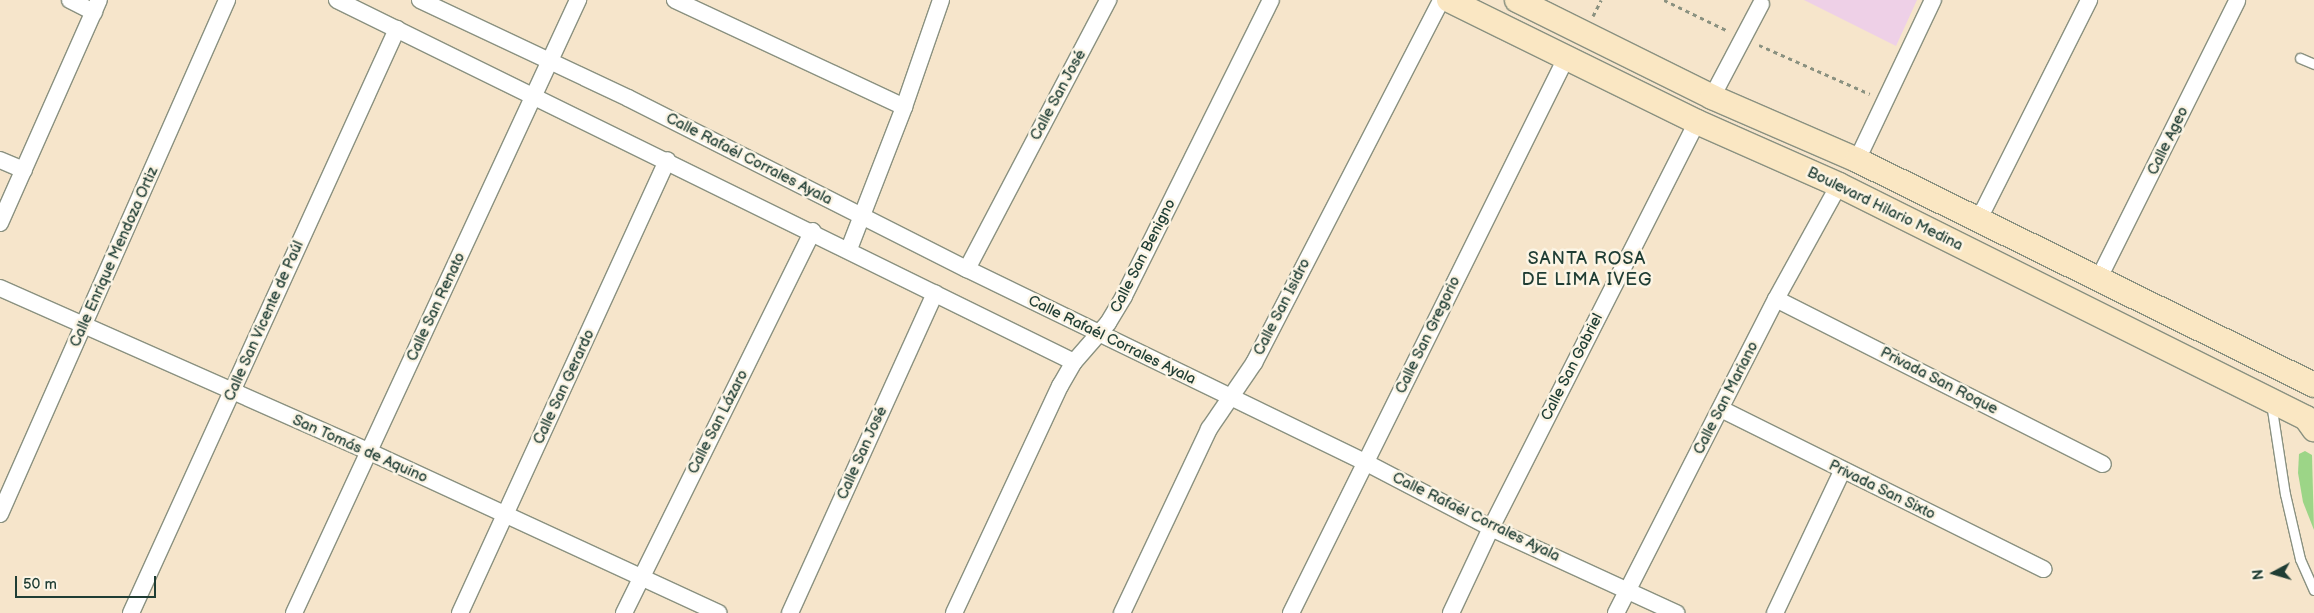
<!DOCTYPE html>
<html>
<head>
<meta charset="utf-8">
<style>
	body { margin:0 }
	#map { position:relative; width:2314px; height:613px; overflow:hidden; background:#f6e5cb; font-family:"Balsamiq Sans",sans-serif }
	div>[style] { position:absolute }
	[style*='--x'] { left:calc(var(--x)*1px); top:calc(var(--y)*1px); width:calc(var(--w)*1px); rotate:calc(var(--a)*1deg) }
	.built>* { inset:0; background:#eed0e7 }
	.green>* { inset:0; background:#9cd587 }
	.path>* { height:3px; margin-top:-1.5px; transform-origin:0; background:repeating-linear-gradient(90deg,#8a9180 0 4px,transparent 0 8px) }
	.roads { filter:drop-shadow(1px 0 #8a9180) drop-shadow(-1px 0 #8a9180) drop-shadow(0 1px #8a9180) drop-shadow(0 -1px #8a9180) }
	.lane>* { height:9px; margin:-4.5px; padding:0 4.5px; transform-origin:4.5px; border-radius:4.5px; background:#fff }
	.street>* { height:16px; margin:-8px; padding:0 8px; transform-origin:8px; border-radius:8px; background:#fff }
	.secondary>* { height:24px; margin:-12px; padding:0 12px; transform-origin:12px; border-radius:12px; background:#fae7c3 }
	span { translate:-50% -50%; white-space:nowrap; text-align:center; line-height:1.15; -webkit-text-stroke:5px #fcf5e5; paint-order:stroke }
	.street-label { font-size:15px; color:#1f3d34 }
	.quarter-label { font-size:18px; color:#1f3d34; letter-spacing:1px }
	.north { position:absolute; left:2249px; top:548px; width:50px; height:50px; -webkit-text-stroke:4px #fcf5e5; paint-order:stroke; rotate:264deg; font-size:14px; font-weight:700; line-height:20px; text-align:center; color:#1f3d34 }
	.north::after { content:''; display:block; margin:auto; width:18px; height:22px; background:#1f3d34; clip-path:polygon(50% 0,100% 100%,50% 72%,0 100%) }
	.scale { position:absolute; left:15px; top:576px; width:141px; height:22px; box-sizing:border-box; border:2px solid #1f3d34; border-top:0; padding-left:6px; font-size:15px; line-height:18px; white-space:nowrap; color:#1f3d34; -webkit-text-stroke:4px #fcf5e5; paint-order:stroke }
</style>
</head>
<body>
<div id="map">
	<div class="built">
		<div style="clip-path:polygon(1804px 0,1917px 0,1896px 46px)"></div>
	</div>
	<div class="green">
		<div style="clip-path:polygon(2305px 451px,2312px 455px,2314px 530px,2303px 502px,2298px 473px,2299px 454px)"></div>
	</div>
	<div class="path">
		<div style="--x:1664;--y:0;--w:71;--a:25.8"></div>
		<div style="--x:1593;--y:16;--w:18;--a:-63"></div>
		<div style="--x:1759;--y:45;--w:121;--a:23.8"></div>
	</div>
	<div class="roads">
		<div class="lane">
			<div style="--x:2300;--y:58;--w:15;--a:23"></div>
			<div style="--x:2271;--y:403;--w:92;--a:81.3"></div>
			<div style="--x:2285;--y:494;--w:67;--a:77"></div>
			<div style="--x:2300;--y:559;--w:34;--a:66"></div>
		</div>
		<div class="street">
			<div style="--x:70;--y:0;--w:27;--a:27"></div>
			<div style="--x:337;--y:0;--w:821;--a:26.16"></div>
			<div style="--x:420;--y:0;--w:230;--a:25.2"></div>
			<div style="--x:628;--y:98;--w:380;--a:26.8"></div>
			<div style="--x:967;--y:269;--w:442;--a:25.9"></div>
			<div style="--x:1365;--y:462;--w:142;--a:27.6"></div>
			<div style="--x:1491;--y:528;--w:204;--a:24.7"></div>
			<div style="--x:675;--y:0;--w:253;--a:25"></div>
			<div style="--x:1712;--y:97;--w:105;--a:-62.2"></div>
			<div style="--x:0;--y:160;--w:26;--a:23"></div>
			<div style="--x:1857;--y:160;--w:177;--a:-64.6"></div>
			<div style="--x:1979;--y:219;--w:245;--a:-63.3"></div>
			<div style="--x:0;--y:223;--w:244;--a:-66.1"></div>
			<div style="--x:849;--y:249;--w:152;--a:-68.8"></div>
			<div style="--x:904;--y:107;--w:113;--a:-70.9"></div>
			<div style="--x:967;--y:269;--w:304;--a:-62.3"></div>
			<div style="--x:2098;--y:280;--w:312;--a:-63.5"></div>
			<div style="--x:0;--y:288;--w:402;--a:23.9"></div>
			<div style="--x:368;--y:451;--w:386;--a:24.8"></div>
			<div style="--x:1776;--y:299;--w:366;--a:26.8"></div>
			<div style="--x:1721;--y:409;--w:360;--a:26.4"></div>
			<div style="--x:0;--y:514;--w:562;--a:-66.17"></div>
			<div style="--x:131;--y:613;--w:642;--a:-65.51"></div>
			<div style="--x:294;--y:613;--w:676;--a:-65.14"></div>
			<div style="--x:460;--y:613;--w:498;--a:-65.4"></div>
			<div style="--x:624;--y:613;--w:426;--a:-63.7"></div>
			<div style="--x:790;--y:613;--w:351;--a:-65.6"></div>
			<div style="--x:954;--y:613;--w:251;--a:-65"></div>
			<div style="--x:1060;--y:386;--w:28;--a:-60"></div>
			<div style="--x:1074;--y:362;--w:52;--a:-48.9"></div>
			<div style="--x:1108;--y:323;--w:31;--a:-59"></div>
			<div style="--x:1124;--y:296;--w:330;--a:-63.6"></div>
			<div style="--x:1122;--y:613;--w:204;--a:-64.7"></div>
			<div style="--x:1209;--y:429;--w:80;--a:-55.7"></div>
			<div style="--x:1254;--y:363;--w:408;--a:-62.7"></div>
			<div style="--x:1291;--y:613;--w:619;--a:-63.64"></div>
			<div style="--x:1451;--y:613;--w:94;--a:-64.8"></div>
			<div style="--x:1491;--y:528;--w:455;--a:-63.1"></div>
			<div style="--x:1616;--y:613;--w:352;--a:-63"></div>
			<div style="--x:1776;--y:299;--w:130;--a:-61.1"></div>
			<div style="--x:1775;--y:613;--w:157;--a:-64.7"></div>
		</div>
		<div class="secondary">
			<div style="--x:1449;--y:0;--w:276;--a:26.2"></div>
			<div style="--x:1697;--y:122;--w:155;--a:23.9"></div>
			<div style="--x:1839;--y:185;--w:522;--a:26.52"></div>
			<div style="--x:2306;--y:418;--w:14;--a:54"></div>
			<div style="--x:1517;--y:0;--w:218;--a:26.4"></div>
			<div style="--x:1712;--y:97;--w:158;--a:23.5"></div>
			<div style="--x:1857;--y:160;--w:509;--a:26.21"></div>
		</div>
	</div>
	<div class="street-label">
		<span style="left:1058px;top:95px;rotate:-62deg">Calle San José</span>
		<span style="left:2168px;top:141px;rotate:-64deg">Calle Ageo</span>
		<span style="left:749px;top:159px;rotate:27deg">Calle Rafaél Corrales Ayala</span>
		<span style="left:1885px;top:209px;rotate:26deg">Boulevard Hilario Medina</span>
		<span style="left:1143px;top:256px;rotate:-63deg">Calle San Benigno</span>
		<span style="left:114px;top:257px;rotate:-66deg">Calle Enrique Mendoza Ortiz</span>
		<span style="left:436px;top:307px;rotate:-65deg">Calle San Renato</span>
		<span style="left:1282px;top:307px;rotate:-63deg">Calle San Isidro</span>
		<span style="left:264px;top:321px;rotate:-66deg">Calle San Vicente de Paúl</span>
		<span style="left:1428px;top:335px;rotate:-64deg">Calle San Gregorio</span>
		<span style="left:1112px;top:340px;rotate:26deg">Calle Rafaél Corrales Ayala</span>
		<span style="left:1572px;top:367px;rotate:-63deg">Calle San Gabriel</span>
		<span style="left:1939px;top:381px;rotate:27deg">Privada San Roque</span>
		<span style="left:564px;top:387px;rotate:-65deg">Calle San Gerardo</span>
		<span style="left:1726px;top:398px;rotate:-63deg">Calle San Mariano</span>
		<span style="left:718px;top:422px;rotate:-63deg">Calle San Lázaro</span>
		<span style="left:360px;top:449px;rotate:24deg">San Tomás de Aquino</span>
		<span style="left:862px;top:453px;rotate:-66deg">Calle San José</span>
		<span style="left:1882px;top:490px;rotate:26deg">Privada San Sixto</span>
		<span style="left:1476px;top:517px;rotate:26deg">Calle Rafaél Corrales Ayala</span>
	</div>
	<div class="quarter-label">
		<span style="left:1587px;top:270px">SANTA ROSA<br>DE LIMA IVEG</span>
	</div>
	<div class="north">N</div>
	<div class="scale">50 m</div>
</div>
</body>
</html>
